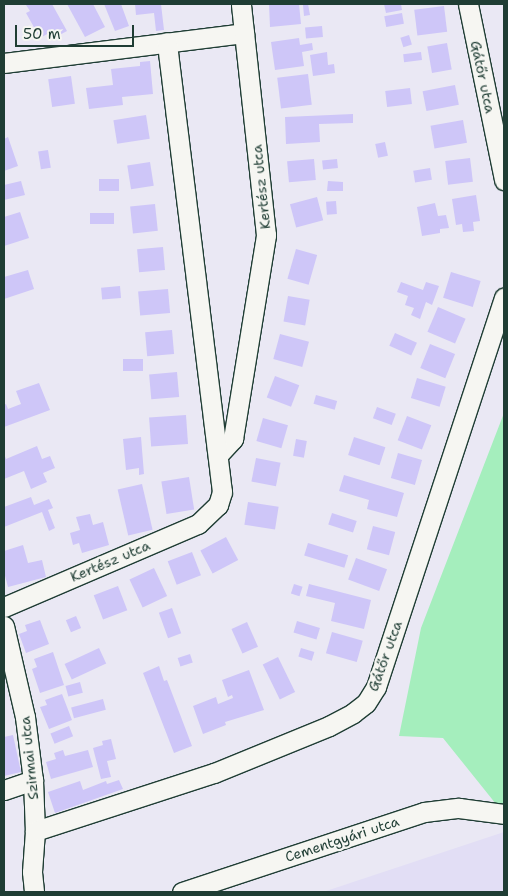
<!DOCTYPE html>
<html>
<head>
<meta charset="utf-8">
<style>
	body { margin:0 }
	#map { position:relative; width:508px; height:896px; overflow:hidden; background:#eae8f4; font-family:"Shantell Sans",sans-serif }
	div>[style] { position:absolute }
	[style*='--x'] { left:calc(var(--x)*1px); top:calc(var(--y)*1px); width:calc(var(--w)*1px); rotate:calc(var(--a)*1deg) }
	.built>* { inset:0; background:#e2def5 }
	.green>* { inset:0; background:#a5eebd }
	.building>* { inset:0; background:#cec6f8; transform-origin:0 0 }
	.roads { filter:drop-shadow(1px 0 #1f3d34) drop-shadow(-1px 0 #1f3d34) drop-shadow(0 1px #1f3d34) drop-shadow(0 -1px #1f3d34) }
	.minor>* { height:19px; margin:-9.5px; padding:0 9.5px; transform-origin:9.5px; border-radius:9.5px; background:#f6f6f2 }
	span { translate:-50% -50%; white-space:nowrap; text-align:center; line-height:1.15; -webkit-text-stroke:4.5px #f6f6f2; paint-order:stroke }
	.street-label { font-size:14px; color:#1f3d34 }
	.frame { position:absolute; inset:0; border:5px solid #1f3d34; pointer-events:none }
	.scale { position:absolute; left:15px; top:25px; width:119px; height:22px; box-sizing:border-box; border:2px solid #1f3d34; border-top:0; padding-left:6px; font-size:15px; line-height:18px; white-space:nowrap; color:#1f3d34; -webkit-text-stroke:4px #f6f6f2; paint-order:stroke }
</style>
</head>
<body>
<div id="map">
	<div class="built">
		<div style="clip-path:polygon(504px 832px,504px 892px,323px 892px)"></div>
	</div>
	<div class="green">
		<div style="clip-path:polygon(504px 413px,504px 814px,443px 738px,399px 736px,421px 628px)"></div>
	</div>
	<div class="building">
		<div style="clip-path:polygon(29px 4px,52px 4px,67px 31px,52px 39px,49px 33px,40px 38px,26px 13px,30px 11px,26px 5px)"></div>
		<div style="clip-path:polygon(67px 4px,93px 4px,105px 27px,85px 37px)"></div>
		<div style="clip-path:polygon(104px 4px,121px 4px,129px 26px,115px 31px)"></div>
		<div style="clip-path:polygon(135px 4px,161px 4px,164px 30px,156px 31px,154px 13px,136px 15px)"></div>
		<div style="clip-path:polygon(269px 4px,299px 4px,301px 24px,270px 27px)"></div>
		<div style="clip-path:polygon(308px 4px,310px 15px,304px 16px,303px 5px)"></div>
		<div style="clip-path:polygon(384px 4px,401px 4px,402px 10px,386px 13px)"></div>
		<div style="left:444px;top:6px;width:26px;height:30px;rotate:83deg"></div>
		<div style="left:402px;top:13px;width:11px;height:18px;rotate:80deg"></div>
		<div style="left:322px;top:26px;width:11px;height:17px;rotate:85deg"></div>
		<div style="left:409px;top:35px;width:10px;height:9px;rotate:73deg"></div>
		<div style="clip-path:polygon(299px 38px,300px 45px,312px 43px,313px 50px,302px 52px,304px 66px,275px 70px,271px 42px)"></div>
		<div style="left:447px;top:43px;width:27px;height:20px;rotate:80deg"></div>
		<div style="clip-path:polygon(327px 52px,328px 65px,334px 64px,335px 73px,313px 76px,310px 55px)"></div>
		<div style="left:421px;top:52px;width:8px;height:18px;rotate:83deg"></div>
		<div style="clip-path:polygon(150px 61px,153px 94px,122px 97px,123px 105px,89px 109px,86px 88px,113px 85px,111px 69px,140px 66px,140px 62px)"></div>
		<div style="left:308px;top:74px;width:31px;height:31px;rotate:83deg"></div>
		<div style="left:71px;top:76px;width:28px;height:23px;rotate:82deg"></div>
		<div style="left:455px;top:85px;width:20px;height:33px;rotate:79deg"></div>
		<div style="left:410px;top:88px;width:16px;height:25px;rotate:83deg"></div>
		<div style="clip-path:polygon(353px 114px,353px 123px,319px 124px,320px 142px,286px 144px,285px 117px)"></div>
		<div style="left:146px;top:115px;width:24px;height:33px;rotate:81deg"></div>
		<div style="left:463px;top:120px;width:23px;height:33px;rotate:80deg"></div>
		<div style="clip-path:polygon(8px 137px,18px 166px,4px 171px,4px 139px)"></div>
		<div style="left:385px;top:142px;width:14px;height:10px;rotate:78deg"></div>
		<div style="left:48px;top:150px;width:18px;height:10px;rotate:81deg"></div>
		<div style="left:470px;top:158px;width:24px;height:25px;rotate:83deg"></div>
		<div style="left:314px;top:159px;width:21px;height:27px;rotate:85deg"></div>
		<div style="left:337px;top:159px;width:9px;height:15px;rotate:84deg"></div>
		<div style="left:150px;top:162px;width:24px;height:23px;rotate:81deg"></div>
		<div style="left:430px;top:168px;width:12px;height:17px;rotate:81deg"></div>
		<div style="left:119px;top:179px;width:12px;height:20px;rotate:90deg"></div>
		<div style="clip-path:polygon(21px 181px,25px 195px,4px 200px,4px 185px)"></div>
		<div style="clip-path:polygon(328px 181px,343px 182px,343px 191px,327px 191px)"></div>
		<div style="clip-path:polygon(476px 195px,480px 221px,473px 222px,474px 231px,463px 232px,462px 224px,456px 225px,452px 199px)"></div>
		<div style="left:317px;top:197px;width:24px;height:28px;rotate:75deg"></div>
		<div style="left:336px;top:201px;width:13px;height:10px;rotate:86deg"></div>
		<div style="clip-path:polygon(435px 203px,438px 216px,446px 215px,449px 228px,440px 229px,440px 233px,422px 236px,417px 207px)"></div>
		<div style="left:155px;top:204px;width:27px;height:25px;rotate:84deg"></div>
		<div style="clip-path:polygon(20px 212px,29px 238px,4px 246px,4px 217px)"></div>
		<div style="left:114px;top:213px;width:11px;height:24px;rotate:90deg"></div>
		<div style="left:163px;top:247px;width:23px;height:26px;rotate:85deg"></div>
		<div style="left:296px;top:249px;width:22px;height:31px;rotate:16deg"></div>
		<div style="clip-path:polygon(28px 270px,34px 289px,4px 299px,4px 277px)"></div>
		<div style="left:451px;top:272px;width:31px;height:27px;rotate:17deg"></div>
		<div style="clip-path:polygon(401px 282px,423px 290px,426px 282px,439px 286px,432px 305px,426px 302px,420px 319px,411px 315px,414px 308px,405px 305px,408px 296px,397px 292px)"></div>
		<div style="left:120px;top:286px;width:12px;height:19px;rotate:85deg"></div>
		<div style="left:168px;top:289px;width:24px;height:30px;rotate:85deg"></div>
		<div style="left:288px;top:296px;width:22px;height:26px;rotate:10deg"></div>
		<div style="left:438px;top:307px;width:30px;height:27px;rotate:23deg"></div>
		<div style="left:172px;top:330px;width:24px;height:27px;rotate:85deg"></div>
		<div style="left:395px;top:333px;width:24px;height:14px;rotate:24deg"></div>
		<div style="left:280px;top:334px;width:30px;height:26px;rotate:15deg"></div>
		<div style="left:430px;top:344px;width:27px;height:26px;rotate:22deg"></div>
		<div style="left:143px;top:359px;width:12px;height:20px;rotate:90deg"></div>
		<div style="left:177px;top:372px;width:25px;height:28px;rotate:85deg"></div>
		<div style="left:275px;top:376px;width:26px;height:23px;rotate:21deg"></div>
		<div style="left:417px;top:378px;width:30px;height:21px;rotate:17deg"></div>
		<div style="clip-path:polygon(39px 383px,50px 410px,4px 427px,4px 405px,6px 404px,8px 409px,21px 404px,16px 391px)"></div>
		<div style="left:316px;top:395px;width:22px;height:9px;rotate:16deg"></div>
		<div style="left:377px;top:407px;width:20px;height:12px;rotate:20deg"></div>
		<div style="left:186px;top:415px;width:29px;height:37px;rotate:86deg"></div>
		<div style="left:407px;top:416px;width:26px;height:26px;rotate:21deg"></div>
		<div style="left:263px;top:418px;width:26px;height:24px;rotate:16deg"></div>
		<div style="clip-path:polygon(141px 437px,144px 474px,139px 475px,139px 468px,126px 470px,123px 439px)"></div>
		<div style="left:354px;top:437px;width:33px;height:19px;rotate:18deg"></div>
		<div style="left:296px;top:439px;width:11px;height:17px;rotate:10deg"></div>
		<div style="clip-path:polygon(37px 446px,42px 459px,50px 456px,55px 468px,43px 473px,47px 482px,31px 489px,24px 471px,4px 479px,4px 454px,6px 459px)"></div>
		<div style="left:398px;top:453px;width:25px;height:26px;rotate:16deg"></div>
		<div style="left:256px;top:458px;width:25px;height:24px;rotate:11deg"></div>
		<div style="clip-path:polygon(344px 475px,404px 493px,397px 517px,367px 509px,369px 500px,339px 491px)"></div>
		<div style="left:189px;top:477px;width:33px;height:28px;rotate:81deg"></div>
		<div style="left:142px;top:484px;width:47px;height:25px;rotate:77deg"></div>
		<div style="clip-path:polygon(31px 497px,34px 505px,49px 499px,53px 508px,48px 510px,55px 528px,49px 531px,42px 512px,4px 527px,4px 507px)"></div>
		<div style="left:248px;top:502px;width:31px;height:23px;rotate:9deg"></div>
		<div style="left:332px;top:513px;width:26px;height:12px;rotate:18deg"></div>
		<div style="clip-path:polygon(90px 514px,93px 525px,103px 522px,109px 545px,82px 553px,79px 543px,73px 545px,70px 533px,80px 530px,76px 517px)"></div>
		<div style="left:373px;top:526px;width:23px;height:24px;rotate:15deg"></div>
		<div style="left:226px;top:537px;width:26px;height:29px;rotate:62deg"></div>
		<div style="left:308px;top:543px;width:42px;height:13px;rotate:17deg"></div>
		<div style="clip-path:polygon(23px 545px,28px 563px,42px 560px,46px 577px,8px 587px,4px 572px,4px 551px)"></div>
		<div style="left:192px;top:552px;width:25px;height:26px;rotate:69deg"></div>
		<div style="left:356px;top:558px;width:33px;height:23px;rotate:20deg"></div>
		<div style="left:154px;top:568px;width:31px;height:27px;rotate:65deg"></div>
		<div style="left:294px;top:584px;width:9px;height:10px;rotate:18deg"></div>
		<div style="clip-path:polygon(309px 584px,371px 600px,364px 629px,331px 621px,335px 603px,306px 596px)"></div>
		<div style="left:118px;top:586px;width:26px;height:26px;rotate:69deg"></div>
		<div style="left:172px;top:608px;width:27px;height:14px;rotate:70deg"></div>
		<div style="left:76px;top:616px;width:13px;height:11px;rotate:67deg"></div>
		<div style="clip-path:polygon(40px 620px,49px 644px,26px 653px,19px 634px,27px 631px,25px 625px)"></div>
		<div style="left:297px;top:621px;width:24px;height:12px;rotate:17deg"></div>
		<div style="left:247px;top:622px;width:27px;height:17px;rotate:66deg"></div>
		<div style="left:332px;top:632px;width:32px;height:22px;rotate:16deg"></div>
		<div style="left:99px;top:648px;width:17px;height:38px;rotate:65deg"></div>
		<div style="left:301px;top:648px;width:14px;height:9px;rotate:17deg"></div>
		<div style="clip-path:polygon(53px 652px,64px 685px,40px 693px,32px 669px,37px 667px,34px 659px)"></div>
		<div style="left:190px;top:654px;width:9px;height:13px;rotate:72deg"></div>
		<div style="left:278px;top:657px;width:39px;height:17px;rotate:64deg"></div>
		<div style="clip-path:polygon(159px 666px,164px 681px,167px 680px,192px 746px,174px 753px,143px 673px)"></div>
		<div style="clip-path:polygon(249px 670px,264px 710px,225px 722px,226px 725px,203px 734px,193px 706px,216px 697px,218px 704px,233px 698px,232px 695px,228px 697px,222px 680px)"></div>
		<div style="left:80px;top:682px;width:11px;height:15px;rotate:75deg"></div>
		<div style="clip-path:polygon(62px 694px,72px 720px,49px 729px,40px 707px,47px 705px,45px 700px)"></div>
		<div style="left:103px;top:699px;width:11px;height:33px;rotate:75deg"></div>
		<div style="left:69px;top:726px;width:11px;height:20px;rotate:68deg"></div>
		<div style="clip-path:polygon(13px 735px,21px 772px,4px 776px,4px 737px)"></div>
		<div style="clip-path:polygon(111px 739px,116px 759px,107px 761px,111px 777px,101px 779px,93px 748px,103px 745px,102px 741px)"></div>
		<div style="clip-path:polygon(63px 750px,65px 756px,88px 750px,93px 767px,51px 779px,46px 762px,56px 759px,54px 753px)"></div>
		<div style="clip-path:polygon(119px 780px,123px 789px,55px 813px,48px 792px,80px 781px,83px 790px,106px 781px,107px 784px)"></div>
	</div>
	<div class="roads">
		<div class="minor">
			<div style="--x:468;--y:4;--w:180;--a:78.4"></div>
			<div style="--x:4;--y:63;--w:242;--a:-7.1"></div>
			<div style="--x:219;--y:454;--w:21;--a:-47"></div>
			<div style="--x:233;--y:439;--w:207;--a:-80.8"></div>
			<div style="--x:266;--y:235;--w:232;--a:-96.2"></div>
			<div style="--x:4;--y:607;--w:211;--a:-23.2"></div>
			<div style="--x:198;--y:524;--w:28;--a:-44"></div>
			<div style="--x:218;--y:505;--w:14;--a:-73"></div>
			<div style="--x:222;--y:492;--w:453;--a:-97"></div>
			<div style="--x:4;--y:626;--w:93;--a:77"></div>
			<div style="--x:25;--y:717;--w:64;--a:82.8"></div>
			<div style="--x:33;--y:780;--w:51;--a:87.8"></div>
			<div style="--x:35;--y:831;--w:41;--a:94.2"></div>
			<div style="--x:32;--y:872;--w:20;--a:84"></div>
			<div style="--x:4;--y:790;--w:31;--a:-19"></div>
			<div style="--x:35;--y:831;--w:188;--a:-18"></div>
			<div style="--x:214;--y:773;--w:124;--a:-22.2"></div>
			<div style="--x:329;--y:726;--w:27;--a:-28"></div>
			<div style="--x:353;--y:713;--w:16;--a:-38"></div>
			<div style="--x:366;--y:703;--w:19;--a:-58"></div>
			<div style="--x:376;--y:687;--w:410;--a:-71.8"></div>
			<div style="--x:182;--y:892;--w:255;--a:-18.3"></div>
			<div style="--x:424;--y:812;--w:35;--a:-7"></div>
			<div style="--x:459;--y:808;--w:45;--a:7.6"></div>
		</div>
	</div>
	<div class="street-label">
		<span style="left:483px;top:77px;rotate:78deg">Gátőr utca</span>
		<span style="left:261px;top:187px;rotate:-96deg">Kertész utca</span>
		<span style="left:110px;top:561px;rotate:-23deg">Kertész utca</span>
		<span style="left:385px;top:656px;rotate:-70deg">Gátőr utca</span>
		<span style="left:29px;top:758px;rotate:-96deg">Szirmai utca</span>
		<span style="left:342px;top:839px;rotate:-18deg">Cementgyári utca</span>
	</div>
	<div class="frame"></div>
	<div class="scale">50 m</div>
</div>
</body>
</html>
